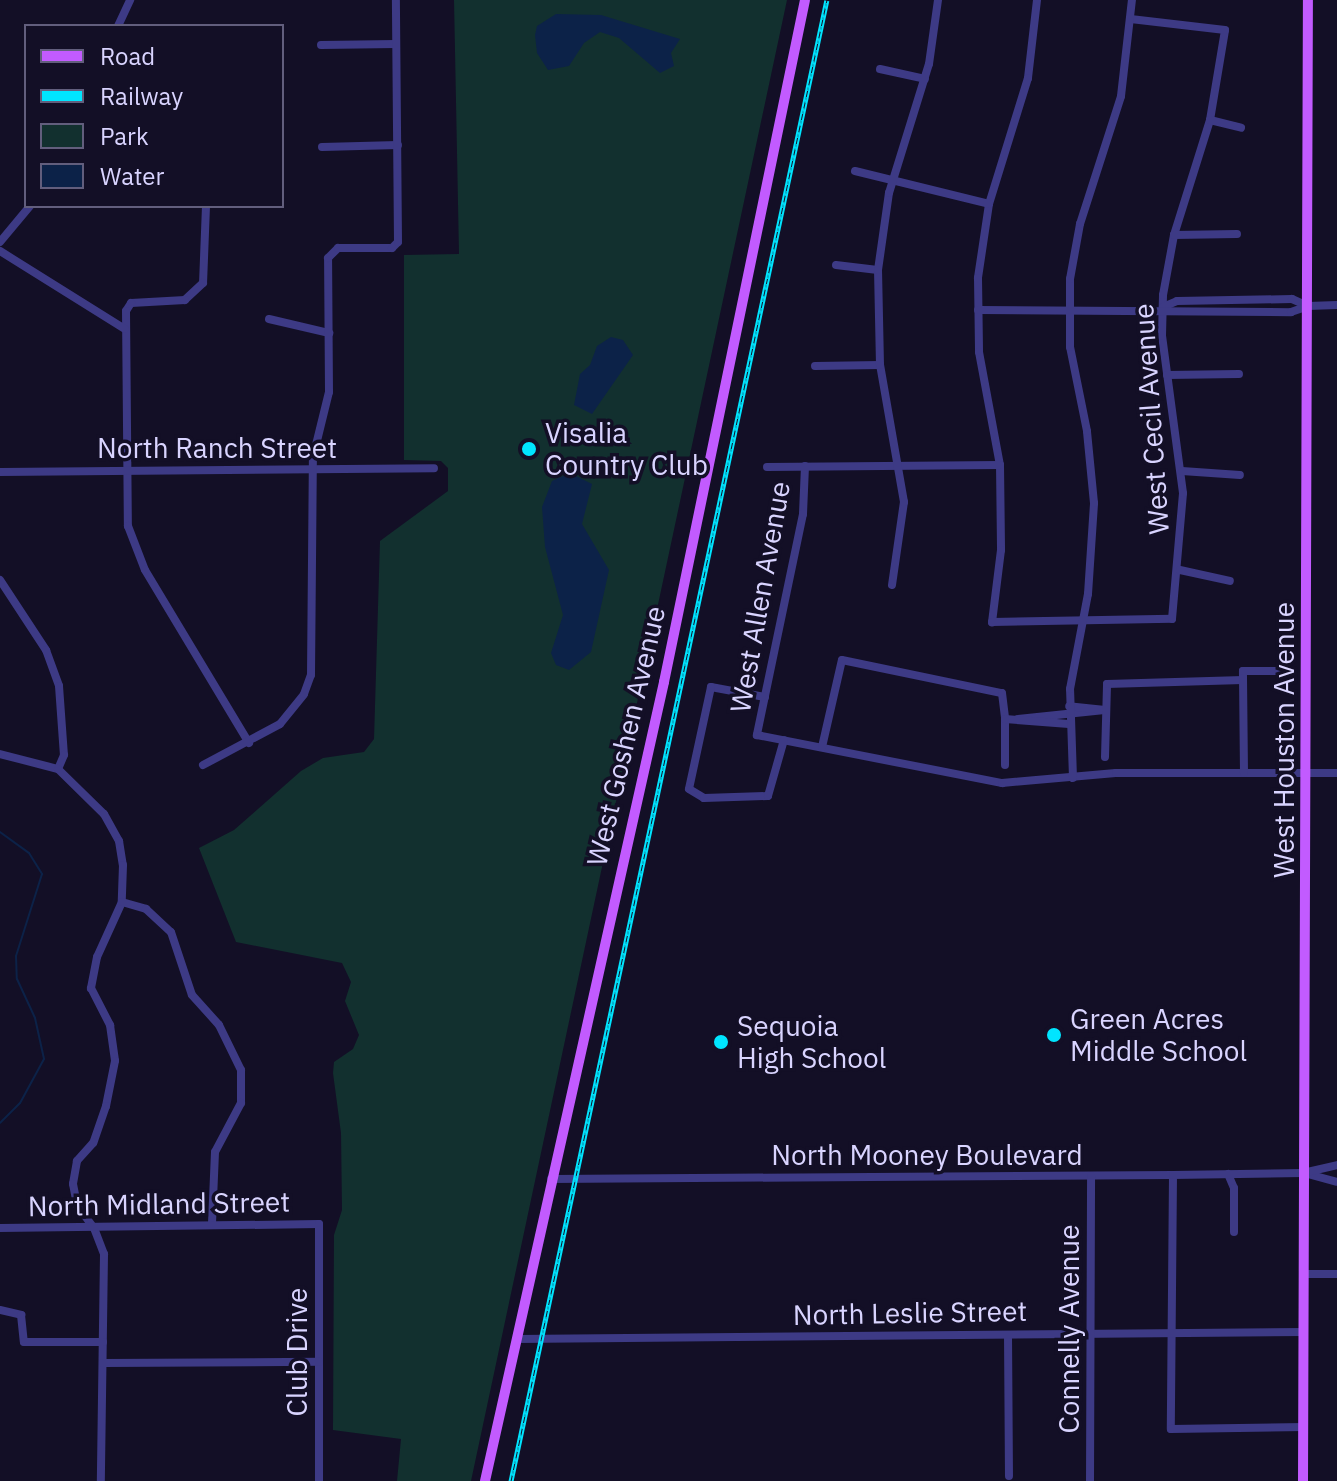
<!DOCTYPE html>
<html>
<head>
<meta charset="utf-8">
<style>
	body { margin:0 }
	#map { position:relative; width:1337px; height:1481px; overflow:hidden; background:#130f26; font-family:"IBM Plex Sans",sans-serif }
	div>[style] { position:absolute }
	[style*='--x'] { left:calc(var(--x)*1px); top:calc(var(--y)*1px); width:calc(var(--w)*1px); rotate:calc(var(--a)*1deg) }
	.green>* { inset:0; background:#12302f }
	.water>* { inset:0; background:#0c2248 }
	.stream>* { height:2px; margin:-1px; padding:0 1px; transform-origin:1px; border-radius:1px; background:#0c2248 }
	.minor>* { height:8px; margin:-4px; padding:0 4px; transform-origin:4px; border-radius:4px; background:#3d3a85 }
	.major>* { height:10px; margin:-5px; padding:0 5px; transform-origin:5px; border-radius:5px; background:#c25bff }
	.rail>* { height:5px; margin-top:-2.5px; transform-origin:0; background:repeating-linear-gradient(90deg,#130f26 0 6px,#00e5ff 0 12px); box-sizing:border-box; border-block:2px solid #00e5ff }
	.dots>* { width:22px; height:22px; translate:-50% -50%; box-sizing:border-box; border:4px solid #130f26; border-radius:50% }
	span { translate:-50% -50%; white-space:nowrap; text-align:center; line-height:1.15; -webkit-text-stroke:7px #130f26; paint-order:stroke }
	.street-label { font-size:28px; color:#d9d4ff }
	.poi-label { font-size:28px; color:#d9d4ff }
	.left { translate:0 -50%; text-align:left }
	.legend { position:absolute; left:24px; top:24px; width:260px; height:184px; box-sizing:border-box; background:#130f26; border:2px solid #625e7d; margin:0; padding:10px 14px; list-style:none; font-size:24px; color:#d9d4ff }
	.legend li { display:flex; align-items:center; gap:16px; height:40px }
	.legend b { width:40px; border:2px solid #625e7d }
</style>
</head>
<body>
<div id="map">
	<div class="green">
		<div style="clip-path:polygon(454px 0,787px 0,471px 1481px,397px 1481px,401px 1439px,333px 1430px,334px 1235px,342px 1210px,341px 1133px,333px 1073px,334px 1062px,353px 1049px,359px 1035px,345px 1001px,351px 982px,342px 963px,236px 942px,199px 848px,234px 830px,301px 771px,323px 758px,364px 752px,374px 739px,380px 541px,448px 491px,448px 468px,441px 461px,404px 460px,404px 255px,459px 254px)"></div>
	</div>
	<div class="water">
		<div style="clip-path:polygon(556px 14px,601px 15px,680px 39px,671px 53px,674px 66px,660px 73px,619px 38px,600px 32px,584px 43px,569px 66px,548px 70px,537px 53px,535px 35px,537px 26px)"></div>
		<div style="clip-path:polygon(611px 337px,623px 340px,633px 355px,592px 414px,574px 405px,580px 374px,590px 365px,597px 346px)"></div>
		<div style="clip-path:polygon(570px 473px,592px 484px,582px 524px,609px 570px,591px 652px,569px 670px,556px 665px,551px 653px,563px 615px,545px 547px,542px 507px,552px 481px)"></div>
	</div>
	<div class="stream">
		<div style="--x:0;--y:832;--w:36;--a:36"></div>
		<div style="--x:29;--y:853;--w:25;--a:58"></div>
		<div style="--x:42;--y:874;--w:86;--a:107.6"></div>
		<div style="--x:16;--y:956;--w:23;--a:88"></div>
		<div style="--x:17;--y:979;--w:43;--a:65.2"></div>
		<div style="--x:35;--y:1018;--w:42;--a:77.6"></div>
		<div style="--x:44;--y:1059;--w:50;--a:118.6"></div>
		<div style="--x:20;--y:1103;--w:28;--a:135"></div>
	</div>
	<div class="minor">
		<div style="--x:1037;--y:0;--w:79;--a:96.6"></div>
		<div style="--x:1028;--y:78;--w:132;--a:107.2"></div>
		<div style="--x:989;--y:204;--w:75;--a:98.5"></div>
		<div style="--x:978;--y:278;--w:74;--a:89.2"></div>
		<div style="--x:979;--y:352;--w:115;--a:79.5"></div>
		<div style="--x:1000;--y:465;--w:85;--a:89.3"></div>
		<div style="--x:1001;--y:550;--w:73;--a:97.1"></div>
		<div style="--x:992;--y:622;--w:180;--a:-1"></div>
		<div style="--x:1172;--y:619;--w:126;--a:-85"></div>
		<div style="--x:1183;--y:493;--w:158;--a:-97.6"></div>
		<div style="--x:1162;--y:336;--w:41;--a:-88.6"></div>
		<div style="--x:1163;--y:295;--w:61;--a:-79.6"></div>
		<div style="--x:1174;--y:235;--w:121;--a:-72.6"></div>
		<div style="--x:1210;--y:120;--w:91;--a:-80.5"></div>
		<div style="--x:1225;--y:30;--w:95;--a:-173.3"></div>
		<div style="--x:118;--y:26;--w:29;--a:-65"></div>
		<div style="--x:321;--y:45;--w:75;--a:-0.8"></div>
		<div style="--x:880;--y:69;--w:46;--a:12.5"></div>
		<div style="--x:1210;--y:120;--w:32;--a:14"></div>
		<div style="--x:322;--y:147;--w:76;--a:-1.5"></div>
		<div style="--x:855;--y:171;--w:138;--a:13.8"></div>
		<div style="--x:206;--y:206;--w:77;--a:92.2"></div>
		<div style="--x:203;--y:283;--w:25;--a:137"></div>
		<div style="--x:185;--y:300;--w:54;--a:176.8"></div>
		<div style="--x:131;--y:303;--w:9;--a:122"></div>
		<div style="--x:126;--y:311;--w:215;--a:89.5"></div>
		<div style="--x:128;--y:526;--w:47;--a:68.9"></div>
		<div style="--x:145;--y:570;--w:202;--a:59"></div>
		<div style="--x:1174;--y:235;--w:63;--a:-0.9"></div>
		<div style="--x:0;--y:242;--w:47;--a:-50.2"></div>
		<div style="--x:0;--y:251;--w:147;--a:32"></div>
		<div style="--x:836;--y:265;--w:42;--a:6.8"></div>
		<div style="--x:1163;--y:307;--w:15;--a:-23"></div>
		<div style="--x:1177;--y:301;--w:115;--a:-1"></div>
		<div style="--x:1292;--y:299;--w:17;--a:24"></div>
		<div style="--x:978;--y:310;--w:313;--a:0.4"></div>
		<div style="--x:1291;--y:312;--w:18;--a:-19"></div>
		<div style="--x:1308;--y:306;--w:29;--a:-2"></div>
		<div style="--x:269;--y:319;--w:62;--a:13.1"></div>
		<div style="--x:815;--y:366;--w:65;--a:-0.9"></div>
		<div style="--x:1167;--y:375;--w:72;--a:-0.8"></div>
		<div style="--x:805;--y:466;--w:48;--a:92.4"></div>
		<div style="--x:803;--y:514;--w:226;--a:101.8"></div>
		<div style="--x:757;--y:735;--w:250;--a:11.1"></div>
		<div style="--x:1002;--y:783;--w:114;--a:-5"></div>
		<div style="--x:1116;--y:773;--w:221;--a:0"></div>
		<div style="--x:767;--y:467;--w:233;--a:-0.5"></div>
		<div style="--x:1182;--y:471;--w:58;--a:3.9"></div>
		<div style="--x:0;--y:472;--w:434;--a:-0.5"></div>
		<div style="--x:1180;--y:570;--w:51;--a:12.4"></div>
		<div style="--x:0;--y:580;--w:84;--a:56.7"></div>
		<div style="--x:46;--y:650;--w:38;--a:70"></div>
		<div style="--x:59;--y:686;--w:69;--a:85.9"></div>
		<div style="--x:64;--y:755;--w:15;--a:113"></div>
		<div style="--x:892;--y:585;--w:84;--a:-81.8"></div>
		<div style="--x:904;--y:502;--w:139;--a:-99.9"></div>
		<div style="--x:880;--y:365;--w:95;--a:-91.2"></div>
		<div style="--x:878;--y:270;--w:78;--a:-81.9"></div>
		<div style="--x:889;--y:193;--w:135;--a:-72.8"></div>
		<div style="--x:929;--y:64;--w:65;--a:-82"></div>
		<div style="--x:765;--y:697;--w:55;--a:-169.5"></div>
		<div style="--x:711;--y:687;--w:104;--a:102.2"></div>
		<div style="--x:689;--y:789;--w:17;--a:31"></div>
		<div style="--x:704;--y:798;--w:64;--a:-1.8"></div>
		<div style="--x:768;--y:796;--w:58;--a:-74.1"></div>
		<div style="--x:1018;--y:719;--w:87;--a:-5.9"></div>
		<div style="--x:1105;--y:710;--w:36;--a:-174"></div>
		<div style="--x:822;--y:747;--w:89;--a:-77.1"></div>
		<div style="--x:842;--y:660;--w:163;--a:11.7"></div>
		<div style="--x:1002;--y:693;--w:26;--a:83"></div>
		<div style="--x:0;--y:754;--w:60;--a:14.5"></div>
		<div style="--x:58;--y:769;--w:64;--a:44.4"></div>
		<div style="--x:104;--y:814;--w:31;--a:61"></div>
		<div style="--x:119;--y:841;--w:24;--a:81"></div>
		<div style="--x:123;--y:865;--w:37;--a:92"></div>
		<div style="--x:122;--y:902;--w:60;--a:114.4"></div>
		<div style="--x:97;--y:957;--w:32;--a:101"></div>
		<div style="--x:91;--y:988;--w:42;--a:62.8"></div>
		<div style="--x:110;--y:1025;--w:36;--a:82"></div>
		<div style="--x:115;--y:1061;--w:46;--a:101.3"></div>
		<div style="--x:106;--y:1106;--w:39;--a:109"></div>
		<div style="--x:93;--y:1143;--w:24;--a:132"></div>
		<div style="--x:77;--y:1161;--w:23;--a:100"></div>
		<div style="--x:73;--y:1184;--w:21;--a:79"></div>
		<div style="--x:77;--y:1205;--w:29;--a:54"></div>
		<div style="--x:94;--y:1228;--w:28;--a:69"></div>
		<div style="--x:104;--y:1254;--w:227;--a:90.8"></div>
		<div style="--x:1105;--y:757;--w:73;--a:-88.4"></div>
		<div style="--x:1107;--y:684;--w:136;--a:-1.7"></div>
		<div style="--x:203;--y:765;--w:87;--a:-28"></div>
		<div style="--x:280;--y:724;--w:38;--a:-51"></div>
		<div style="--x:304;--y:694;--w:20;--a:-70"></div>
		<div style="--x:311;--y:675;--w:218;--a:-89.5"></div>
		<div style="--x:313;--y:457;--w:67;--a:-76.2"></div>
		<div style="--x:329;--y:392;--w:134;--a:-90.4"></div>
		<div style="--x:328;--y:258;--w:14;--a:-45"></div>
		<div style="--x:338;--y:248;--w:54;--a:0"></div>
		<div style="--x:392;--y:248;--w:8;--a:-45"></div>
		<div style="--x:398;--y:242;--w:242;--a:-90.5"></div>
		<div style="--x:1005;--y:765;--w:46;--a:-90"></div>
		<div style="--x:1005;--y:719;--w:64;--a:4.5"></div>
		<div style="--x:1244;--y:773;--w:102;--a:-90.6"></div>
		<div style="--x:1243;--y:671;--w:41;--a:0"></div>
		<div style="--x:1073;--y:778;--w:89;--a:-91.9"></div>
		<div style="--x:1070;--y:689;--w:97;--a:-79.3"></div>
		<div style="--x:1088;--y:594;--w:91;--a:-86.2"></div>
		<div style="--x:1094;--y:503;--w:72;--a:-95.6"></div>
		<div style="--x:1087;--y:431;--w:86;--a:-101.4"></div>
		<div style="--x:1070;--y:347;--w:68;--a:-90"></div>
		<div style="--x:1070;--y:279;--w:56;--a:-79.7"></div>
		<div style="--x:1080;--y:224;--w:134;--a:-72.2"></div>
		<div style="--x:1121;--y:96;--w:97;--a:-83.5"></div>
		<div style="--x:122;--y:902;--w:25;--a:16"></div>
		<div style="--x:146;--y:909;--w:34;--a:43"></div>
		<div style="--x:171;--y:932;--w:66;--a:71.6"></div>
		<div style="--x:192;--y:995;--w:40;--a:48"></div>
		<div style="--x:219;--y:1025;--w:50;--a:63.9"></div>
		<div style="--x:241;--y:1070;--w:33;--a:90"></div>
		<div style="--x:241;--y:1103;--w:55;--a:118"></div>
		<div style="--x:215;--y:1152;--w:73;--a:92.4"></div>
		<div style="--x:1304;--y:1173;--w:34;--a:15"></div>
		<div style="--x:1228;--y:1174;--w:15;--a:67"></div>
		<div style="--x:1234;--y:1188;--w:44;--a:90"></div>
		<div style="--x:1173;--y:1175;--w:254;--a:90.5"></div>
		<div style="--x:1171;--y:1429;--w:133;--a:-0.9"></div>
		<div style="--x:551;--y:1179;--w:622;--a:-0.37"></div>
		<div style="--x:1173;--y:1175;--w:130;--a:-0.9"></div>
		<div style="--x:1303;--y:1173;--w:35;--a:-13"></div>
		<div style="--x:0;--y:1228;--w:319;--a:-0.7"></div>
		<div style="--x:319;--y:1224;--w:257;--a:90"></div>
		<div style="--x:1304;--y:1274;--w:33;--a:0"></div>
		<div style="--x:0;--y:1310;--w:22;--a:13"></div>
		<div style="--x:21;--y:1315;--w:27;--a:84"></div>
		<div style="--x:24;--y:1342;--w:79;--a:0"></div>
		<div style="--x:1008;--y:1335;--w:141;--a:89.6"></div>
		<div style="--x:517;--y:1339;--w:787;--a:-0.51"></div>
		<div style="--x:103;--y:1363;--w:216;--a:-0.3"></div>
		<div style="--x:1090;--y:1481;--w:305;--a:-89.8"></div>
	</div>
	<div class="major">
		<div style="--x:485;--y:1481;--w:819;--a:-77.37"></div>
		<div style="--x:664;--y:682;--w:696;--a:-78.32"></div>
		<div style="--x:1303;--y:1481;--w:1481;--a:-89.81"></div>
	</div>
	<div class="rail">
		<div style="--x:511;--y:1481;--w:1514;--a:-77.96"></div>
	</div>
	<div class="dots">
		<div style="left:529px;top:449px;background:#00e5ff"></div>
		<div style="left:1054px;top:1035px;background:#00e5ff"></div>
		<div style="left:721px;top:1042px;background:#00e5ff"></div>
	</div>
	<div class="street-label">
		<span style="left:1151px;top:419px;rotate:-94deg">West Cecil Avenue</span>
		<span style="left:217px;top:448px">North Ranch Street</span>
		<span style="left:760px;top:597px;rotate:-80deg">West Allen Avenue</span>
		<span style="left:626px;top:736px;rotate:-77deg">West Goshen Avenue</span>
		<span style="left:1284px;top:740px;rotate:-90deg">West Houston Avenue</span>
		<span style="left:927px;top:1155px">North Mooney Boulevard</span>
		<span style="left:159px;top:1204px;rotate:-1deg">North Midland Street</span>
		<span style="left:910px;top:1313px;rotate:-1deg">North Leslie Street</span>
		<span style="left:1069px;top:1329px;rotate:-90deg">Connelly Avenue</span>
		<span style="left:297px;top:1352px;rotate:-90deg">Club Drive</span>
	</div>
	<div class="poi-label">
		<span class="left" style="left:545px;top:449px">Visalia<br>Country Club</span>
		<span class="left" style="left:1070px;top:1035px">Green Acres<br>Middle School</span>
		<span class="left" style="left:737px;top:1042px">Sequoia<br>High School</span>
	</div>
	<ul class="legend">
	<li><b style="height:10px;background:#c25bff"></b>Road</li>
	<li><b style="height:10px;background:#00e5ff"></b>Railway</li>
	<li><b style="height:22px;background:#12302f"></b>Park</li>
	<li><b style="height:22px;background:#0c2248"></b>Water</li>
	</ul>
</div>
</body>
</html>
